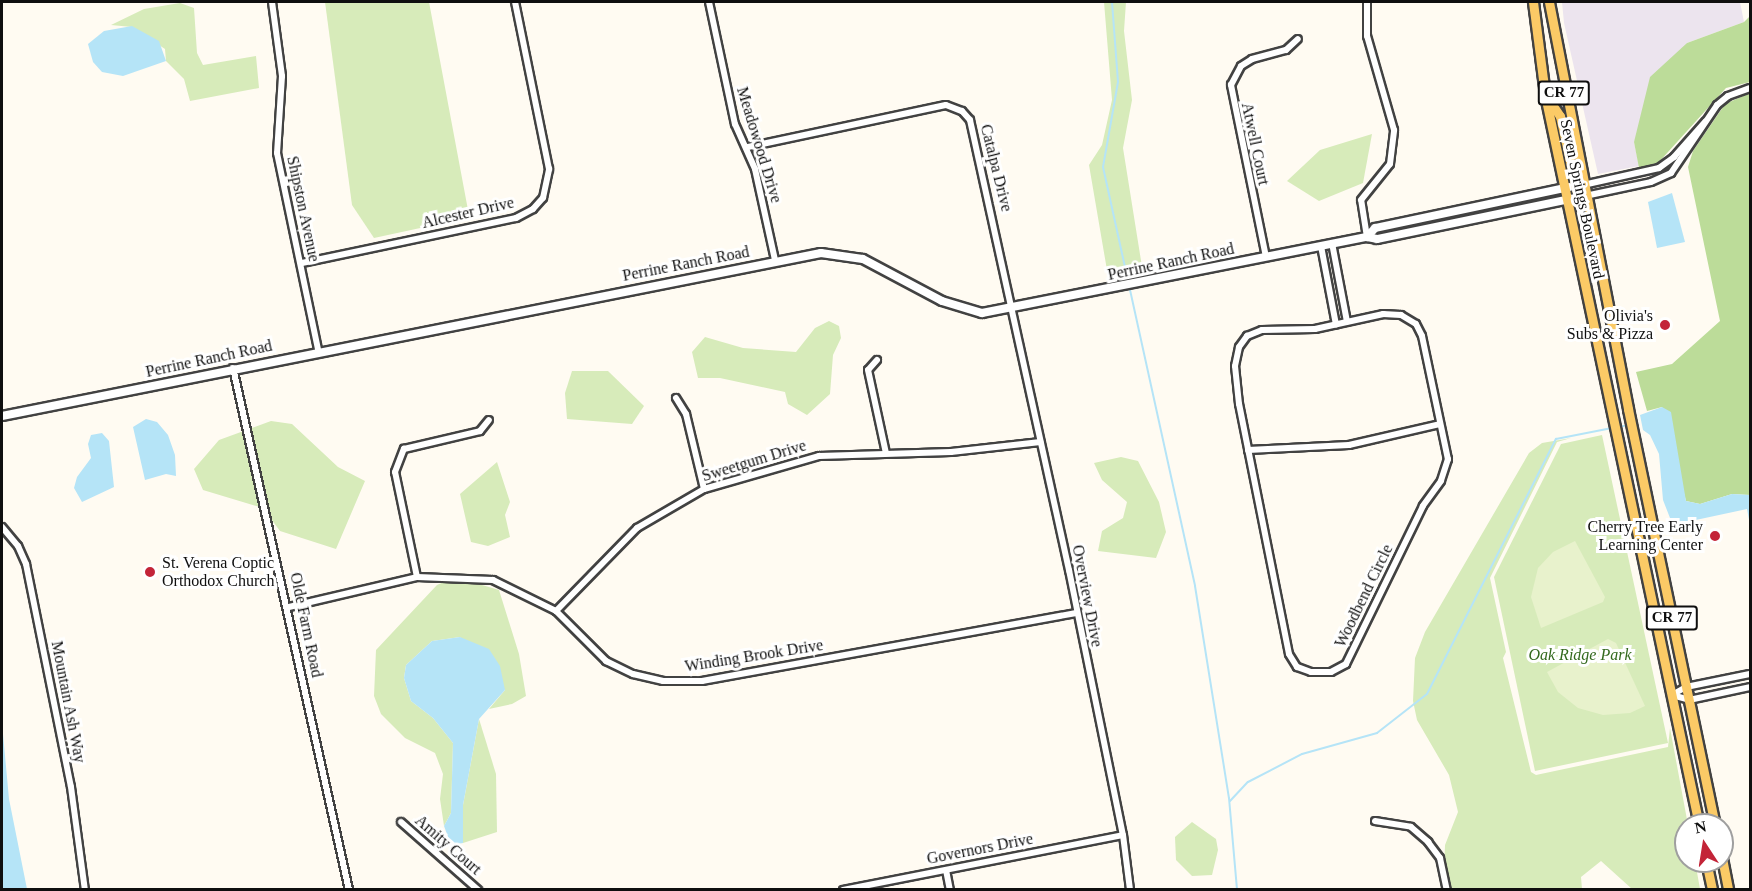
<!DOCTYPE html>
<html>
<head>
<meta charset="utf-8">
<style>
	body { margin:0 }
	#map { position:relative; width:1752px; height:891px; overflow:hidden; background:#fffbf2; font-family:Georgia,serif }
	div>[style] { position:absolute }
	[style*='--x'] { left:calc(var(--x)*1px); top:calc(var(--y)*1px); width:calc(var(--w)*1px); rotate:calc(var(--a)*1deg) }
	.industrial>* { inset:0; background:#ece4ee }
	.green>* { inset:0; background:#d7ebba }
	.forest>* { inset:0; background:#bcdc99 }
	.pitch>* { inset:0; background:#e8f2cc }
	.water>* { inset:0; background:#b5e4f7 }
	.stream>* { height:2px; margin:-1px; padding:0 1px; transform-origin:1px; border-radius:1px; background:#b5e4f7 }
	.roads { filter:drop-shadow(2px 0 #424242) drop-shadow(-2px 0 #424242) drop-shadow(0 2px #424242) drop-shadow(0 -2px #424242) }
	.minor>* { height:6px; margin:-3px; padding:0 3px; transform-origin:3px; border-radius:3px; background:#fff }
	.tertiary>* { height:8px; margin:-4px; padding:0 4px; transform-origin:4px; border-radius:4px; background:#fff }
	.primary>* { height:9px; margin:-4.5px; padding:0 4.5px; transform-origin:4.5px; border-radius:4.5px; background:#fbca66 }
	.dots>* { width:16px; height:16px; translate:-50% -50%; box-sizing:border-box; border:3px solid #fff; border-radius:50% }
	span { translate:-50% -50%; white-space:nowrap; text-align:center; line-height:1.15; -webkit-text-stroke:6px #fff; paint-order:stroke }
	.shield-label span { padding:2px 4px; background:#fff; border:2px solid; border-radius:4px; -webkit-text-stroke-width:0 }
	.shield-label { font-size:15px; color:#0f0f0f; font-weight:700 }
	.street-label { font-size:16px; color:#0f0f0f }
	.poi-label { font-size:16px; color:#0f0f0f }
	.right { translate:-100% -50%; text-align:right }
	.left { translate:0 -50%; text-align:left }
	.park-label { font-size:16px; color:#33691d; font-style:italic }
	.frame { position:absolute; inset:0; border:3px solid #0f0f0f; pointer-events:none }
	.north { position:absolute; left:1674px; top:813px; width:60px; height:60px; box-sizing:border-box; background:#fff; border:2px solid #9f9f9f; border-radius:50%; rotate:348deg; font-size:16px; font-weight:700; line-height:24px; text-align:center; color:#0f0f0f }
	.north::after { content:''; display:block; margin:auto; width:21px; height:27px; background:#c32438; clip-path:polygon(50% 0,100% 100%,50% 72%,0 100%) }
</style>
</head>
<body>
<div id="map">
	<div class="industrial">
		<div style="clip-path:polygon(1562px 2px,1740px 2px,1744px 22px,1687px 43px,1634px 142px,1639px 166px,1598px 174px,1564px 23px)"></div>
	</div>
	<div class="green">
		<div style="clip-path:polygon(325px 2px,429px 2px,468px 210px,462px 219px,374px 238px,352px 205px)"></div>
		<div style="clip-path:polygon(1104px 2px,1126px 2px,1124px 31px,1132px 100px,1123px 148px,1143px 273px,1108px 276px,1089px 165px,1102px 145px,1112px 100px)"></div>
		<div style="clip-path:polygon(180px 3px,194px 8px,197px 53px,203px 65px,256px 56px,259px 88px,190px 101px,184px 79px,166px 61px,165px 49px,132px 27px,111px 25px,144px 9px)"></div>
		<div style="clip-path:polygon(1372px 134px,1363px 183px,1319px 201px,1287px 181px,1320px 150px)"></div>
		<div style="clip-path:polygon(829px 321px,839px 326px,841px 338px,833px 355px,830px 394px,807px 415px,788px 404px,785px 392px,720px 378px,698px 378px,692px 352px,705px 337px,743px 348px,796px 352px,815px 328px)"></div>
		<div style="clip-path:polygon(572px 371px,608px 371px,644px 406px,632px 424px,567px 419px,565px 393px)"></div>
		<div style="clip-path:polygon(271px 421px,292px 424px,338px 467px,365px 481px,336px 549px,280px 531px,263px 508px,203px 490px,194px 469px,219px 440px)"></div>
		<div style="clip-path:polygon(1602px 435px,1668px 743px,1535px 771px,1494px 577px,1561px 444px)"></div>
		<div style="clip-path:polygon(1571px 438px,1557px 442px,1490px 578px,1506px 652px,1503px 658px,1531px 772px,1536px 775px,1668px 747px,1670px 728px,1688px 825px,1686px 861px,1695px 861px,1700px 889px,1632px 889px,1601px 861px,1581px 877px,1582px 889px,1452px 889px,1444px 873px,1445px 845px,1458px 812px,1449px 775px,1417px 720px,1413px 701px,1415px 658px,1425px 632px,1529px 453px,1542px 443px)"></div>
		<div style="clip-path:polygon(1121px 457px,1138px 461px,1159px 502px,1166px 532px,1156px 558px,1098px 551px,1102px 531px,1123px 518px,1127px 502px,1102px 480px,1094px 463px)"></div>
		<div style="clip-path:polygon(497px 462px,510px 502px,505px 515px,510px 537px,488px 546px,471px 542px,460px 494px)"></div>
		<div style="clip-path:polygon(455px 577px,499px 590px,519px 654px,526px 696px,512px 704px,489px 709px,505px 690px,460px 637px,432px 641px,406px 665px,404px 678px,411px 701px,433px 718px,453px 743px,451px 813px,444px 826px,440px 799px,443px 774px,435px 753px,405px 738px,381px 714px,374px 696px,376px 650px,437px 585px)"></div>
		<div style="clip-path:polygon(479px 719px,496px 774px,497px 832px,463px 843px,463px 805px)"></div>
		<div style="clip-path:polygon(1192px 822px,1216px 839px,1218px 850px,1212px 875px,1192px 876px,1176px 860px,1175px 837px)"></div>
	</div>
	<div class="forest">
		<div style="clip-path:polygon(1750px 16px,1750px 82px,1726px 88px,1658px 163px,1639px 168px,1634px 142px,1650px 77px,1687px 43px,1744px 22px)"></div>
		<div style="clip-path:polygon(1750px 93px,1750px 495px,1732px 494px,1700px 504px,1686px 501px,1662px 407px,1647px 411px,1636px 372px,1672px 364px,1720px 321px,1688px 167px,1693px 151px,1725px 104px)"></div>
	</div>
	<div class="pitch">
		<div style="clip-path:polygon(1575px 541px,1605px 597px,1603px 602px,1541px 628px,1531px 597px,1538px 568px,1553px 552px)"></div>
		<div style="clip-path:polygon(1608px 639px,1616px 643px,1645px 706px,1630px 713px,1603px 715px,1578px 708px,1558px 692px,1547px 672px)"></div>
	</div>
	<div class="water">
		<div style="clip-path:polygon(132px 26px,159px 41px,166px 61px,123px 76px,102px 72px,93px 62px,88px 44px,104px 31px)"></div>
		<div style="clip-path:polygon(1672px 193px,1685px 242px,1657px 248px,1648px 202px)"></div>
		<div style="clip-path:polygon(1662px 407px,1671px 412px,1686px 501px,1700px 504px,1732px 494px,1750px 495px,1750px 525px,1747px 509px,1677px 524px,1670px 518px,1663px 500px,1659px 454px,1650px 435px,1643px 430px,1640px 415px)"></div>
		<div style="clip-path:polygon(146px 419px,157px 422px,168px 435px,175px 455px,176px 476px,166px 474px,145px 480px,133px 427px)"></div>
		<div style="clip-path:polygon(102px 433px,109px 441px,114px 487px,82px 502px,74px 488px,77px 477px,91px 458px,88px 444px,91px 435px)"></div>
		<div style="clip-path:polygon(460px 637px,489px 649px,500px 666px,505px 690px,479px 719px,463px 805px,463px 843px,451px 845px,444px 826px,451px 813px,453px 743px,433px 718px,411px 701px,404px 678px,406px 665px,432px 641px)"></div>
		<div style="clip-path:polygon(2px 723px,9px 799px,27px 889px,2px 889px)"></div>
	</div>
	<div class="stream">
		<div style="--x:1112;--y:2;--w:80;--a:85.7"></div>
		<div style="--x:1118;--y:82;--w:86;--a:100"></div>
		<div style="--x:1103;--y:167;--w:429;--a:77.6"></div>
		<div style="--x:1195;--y:586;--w:215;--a:80.9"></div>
		<div style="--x:1229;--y:798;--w:92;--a:85"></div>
		<div style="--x:1617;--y:427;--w:12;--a:-9"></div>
		<div style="--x:1230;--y:801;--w:26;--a:-47"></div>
		<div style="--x:1248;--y:782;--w:61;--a:-27.4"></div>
		<div style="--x:1302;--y:754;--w:78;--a:-15.6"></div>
		<div style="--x:1377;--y:733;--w:63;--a:-38"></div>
		<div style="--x:1427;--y:694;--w:286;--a:-63.2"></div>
		<div style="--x:1556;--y:439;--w:57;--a:-11.1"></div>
	</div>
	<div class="roads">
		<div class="minor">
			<div style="--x:272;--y:2;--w:75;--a:82.3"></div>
			<div style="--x:282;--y:76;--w:77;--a:93.7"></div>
			<div style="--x:277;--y:153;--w:201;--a:78.2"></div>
			<div style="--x:709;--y:2;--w:125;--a:78"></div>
			<div style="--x:735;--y:124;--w:49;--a:66"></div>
			<div style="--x:755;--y:169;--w:93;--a:77.6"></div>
			<div style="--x:748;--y:147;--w:202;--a:-12"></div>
			<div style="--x:946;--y:105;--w:17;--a:21"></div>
			<div style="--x:962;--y:111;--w:12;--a:48"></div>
			<div style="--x:970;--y:120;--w:461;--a:77.6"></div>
			<div style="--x:1069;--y:570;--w:270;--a:78.5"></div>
			<div style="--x:1123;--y:835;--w:55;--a:82.7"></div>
			<div style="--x:1583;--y:185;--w:78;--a:-12.6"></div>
			<div style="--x:1659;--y:168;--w:19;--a:-36"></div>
			<div style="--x:1674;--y:157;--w:47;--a:-48.5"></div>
			<div style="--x:1585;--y:196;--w:67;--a:-12"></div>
			<div style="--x:1651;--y:182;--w:22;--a:-24"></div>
			<div style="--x:1671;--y:173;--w:82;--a:-55.9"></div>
			<div style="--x:1717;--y:105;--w:14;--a:-39"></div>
			<div style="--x:1728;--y:96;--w:23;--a:-20"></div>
			<div style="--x:1367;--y:237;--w:37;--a:-99"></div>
			<div style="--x:1361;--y:200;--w:46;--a:-51.1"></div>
			<div style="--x:1390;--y:164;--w:34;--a:-83"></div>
			<div style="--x:1394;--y:130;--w:98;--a:-106"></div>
			<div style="--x:1367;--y:36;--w:34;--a:-90"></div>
			<div style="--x:1332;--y:243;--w:80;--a:79.2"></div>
			<div style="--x:1321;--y:246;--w:80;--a:79.2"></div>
			<div style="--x:1266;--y:257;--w:176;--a:-101.5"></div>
			<div style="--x:1231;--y:85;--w:21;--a:-62"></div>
			<div style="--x:1241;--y:66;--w:13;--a:-32"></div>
			<div style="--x:1252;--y:59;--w:35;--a:-15"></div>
			<div style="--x:1286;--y:50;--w:16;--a:-43"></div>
			<div style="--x:302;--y:263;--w:219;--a:-11.9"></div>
			<div style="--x:516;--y:218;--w:19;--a:-28"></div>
			<div style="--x:533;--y:209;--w:15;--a:-48"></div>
			<div style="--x:543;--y:198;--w:30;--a:-78"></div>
			<div style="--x:549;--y:169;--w:170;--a:-101.5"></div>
			<div style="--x:1383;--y:314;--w:18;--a:3"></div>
			<div style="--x:1401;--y:315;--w:17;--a:31"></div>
			<div style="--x:1416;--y:324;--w:13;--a:63"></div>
			<div style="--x:1422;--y:336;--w:126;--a:78.1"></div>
			<div style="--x:1448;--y:459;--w:23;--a:108"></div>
			<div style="--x:1441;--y:481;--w:31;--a:126"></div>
			<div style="--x:1423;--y:506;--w:176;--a:116"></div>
			<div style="--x:1346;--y:664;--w:17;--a:152"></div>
			<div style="--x:1331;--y:672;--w:20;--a:180"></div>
			<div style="--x:1311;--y:672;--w:15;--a:-160"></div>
			<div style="--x:1297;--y:667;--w:15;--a:-122"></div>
			<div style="--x:1289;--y:654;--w:255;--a:-101.3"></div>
			<div style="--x:1239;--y:404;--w:38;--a:-96"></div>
			<div style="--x:1235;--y:366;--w:19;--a:-78"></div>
			<div style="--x:1239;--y:347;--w:14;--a:-54"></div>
			<div style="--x:1247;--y:336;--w:16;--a:-22"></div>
			<div style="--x:1262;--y:330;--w:53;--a:-1.1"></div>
			<div style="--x:1315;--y:329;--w:70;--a:-12.4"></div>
			<div style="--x:877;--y:360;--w:13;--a:132"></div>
			<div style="--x:868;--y:370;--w:85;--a:77.8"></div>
			<div style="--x:233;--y:368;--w:535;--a:77.47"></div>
			<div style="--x:676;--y:398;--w:19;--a:58"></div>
			<div style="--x:686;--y:414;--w:77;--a:76.5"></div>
			<div style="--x:1248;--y:450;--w:101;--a:-2.8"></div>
			<div style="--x:1349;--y:445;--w:93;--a:-13"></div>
			<div style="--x:2;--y:527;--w:25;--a:50"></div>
			<div style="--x:18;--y:546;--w:20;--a:66"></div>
			<div style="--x:26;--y:564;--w:227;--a:78.6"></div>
			<div style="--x:71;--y:787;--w:104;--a:82.3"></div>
			<div style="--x:417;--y:577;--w:107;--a:-101.8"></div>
			<div style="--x:395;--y:472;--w:25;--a:-69"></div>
			<div style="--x:404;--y:449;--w:78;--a:-13.3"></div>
			<div style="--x:480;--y:431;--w:14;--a:-51"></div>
			<div style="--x:289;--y:607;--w:131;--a:-13.2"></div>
			<div style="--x:417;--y:577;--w:76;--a:2.3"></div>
			<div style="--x:493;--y:580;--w:70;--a:26.2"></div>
			<div style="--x:556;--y:611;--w:71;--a:45"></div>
			<div style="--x:606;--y:661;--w:30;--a:26"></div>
			<div style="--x:633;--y:674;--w:31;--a:13"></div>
			<div style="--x:663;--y:681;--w:39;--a:0"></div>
			<div style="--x:702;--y:681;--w:379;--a:-10.3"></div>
			<div style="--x:556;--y:611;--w:116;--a:-45.7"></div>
			<div style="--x:637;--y:528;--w:78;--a:-30.2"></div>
			<div style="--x:704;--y:489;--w:120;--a:-16"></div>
			<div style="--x:819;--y:456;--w:132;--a:-1.7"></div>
			<div style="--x:951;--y:452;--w:90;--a:-6.4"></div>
			<div style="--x:1672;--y:695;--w:16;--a:-30"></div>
			<div style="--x:1686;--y:687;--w:65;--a:-11.5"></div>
			<div style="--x:1672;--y:695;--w:18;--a:16"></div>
			<div style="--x:1689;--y:700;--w:62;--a:-12"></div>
			<div style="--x:1375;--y:821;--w:36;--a:9"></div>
			<div style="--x:1411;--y:827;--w:23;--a:41"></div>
			<div style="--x:1428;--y:842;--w:20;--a:53"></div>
			<div style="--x:1440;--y:858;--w:33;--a:78"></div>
			<div style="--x:401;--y:822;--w:103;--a:41.4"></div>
			<div style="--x:946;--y:870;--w:20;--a:79"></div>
			<div style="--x:843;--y:890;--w:285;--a:-11.1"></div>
		</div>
		<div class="tertiary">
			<div style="--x:1367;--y:237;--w:12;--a:-48"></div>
			<div style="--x:1375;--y:228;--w:199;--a:-11.9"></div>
			<div style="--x:2;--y:416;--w:835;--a:-11.26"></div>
			<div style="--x:821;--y:253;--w:42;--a:8.1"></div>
			<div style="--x:863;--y:259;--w:89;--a:28"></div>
			<div style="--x:942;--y:301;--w:42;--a:16.7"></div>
			<div style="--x:982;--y:313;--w:392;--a:-11.2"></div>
			<div style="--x:1367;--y:237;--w:10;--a:11"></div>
			<div style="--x:1377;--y:239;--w:211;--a:-11.7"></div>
		</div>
		<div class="primary">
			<div style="--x:1533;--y:2;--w:94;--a:82.6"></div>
			<div style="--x:1545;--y:95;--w:746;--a:78.09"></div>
			<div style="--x:1549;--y:2;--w:415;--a:79"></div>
			<div style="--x:1628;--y:409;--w:425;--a:78.2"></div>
			<div style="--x:1547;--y:97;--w:23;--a:56"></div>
			<div style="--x:1560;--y:116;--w:83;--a:77.5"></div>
			<div style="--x:1722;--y:858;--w:33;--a:79"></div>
			<div style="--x:1706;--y:861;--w:30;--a:78"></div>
		</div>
	</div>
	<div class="dots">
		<div style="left:1665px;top:325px;background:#c32438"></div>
		<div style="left:1715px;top:536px;background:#c32438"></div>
		<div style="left:150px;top:572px;background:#c32438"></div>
	</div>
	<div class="shield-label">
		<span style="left:1564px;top:93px">CR 77</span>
		<span style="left:1672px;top:618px">CR 77</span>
	</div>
	<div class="street-label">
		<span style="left:1255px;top:144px;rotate:78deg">Atwell Court</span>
		<span style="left:759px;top:145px;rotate:73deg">Meadowood Drive</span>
		<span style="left:996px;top:168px;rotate:76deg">Catalpa Drive</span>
		<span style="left:1582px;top:199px;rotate:78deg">Seven Springs Boulevard</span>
		<span style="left:303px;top:209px;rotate:78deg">Shipston Avenue</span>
		<span style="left:468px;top:213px;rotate:-13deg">Alcester Drive</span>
		<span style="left:1171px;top:262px;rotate:-12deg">Perrine Ranch Road</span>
		<span style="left:686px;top:264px;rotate:-11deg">Perrine Ranch Road</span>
		<span style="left:209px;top:359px;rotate:-12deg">Perrine Ranch Road</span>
		<span style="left:754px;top:461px;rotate:-17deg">Sweetgum Drive</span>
		<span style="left:1087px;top:596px;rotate:79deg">Overview Drive</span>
		<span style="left:1364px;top:596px;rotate:-64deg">Woodbend Circle</span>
		<span style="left:306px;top:625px;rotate:78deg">Olde Farm Road</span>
		<span style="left:754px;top:656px;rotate:-9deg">Winding Brook Drive</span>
		<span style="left:68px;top:702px;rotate:79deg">Mountain Ash Way</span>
		<span style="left:448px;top:845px;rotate:41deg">Amity Court</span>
		<span style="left:980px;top:849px;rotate:-11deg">Governors Drive</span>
	</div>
	<div class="poi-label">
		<span class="right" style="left:1653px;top:325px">Olivia's<br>Subs &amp; Pizza</span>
		<span class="right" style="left:1703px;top:536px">Cherry Tree Early<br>Learning Center</span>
		<span class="left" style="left:162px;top:572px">St. Verena Coptic<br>Orthodox Church</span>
	</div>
	<div class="park-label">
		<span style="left:1580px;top:655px">Oak Ridge Park</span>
	</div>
	<div class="frame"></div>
	<div class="north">N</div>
</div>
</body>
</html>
